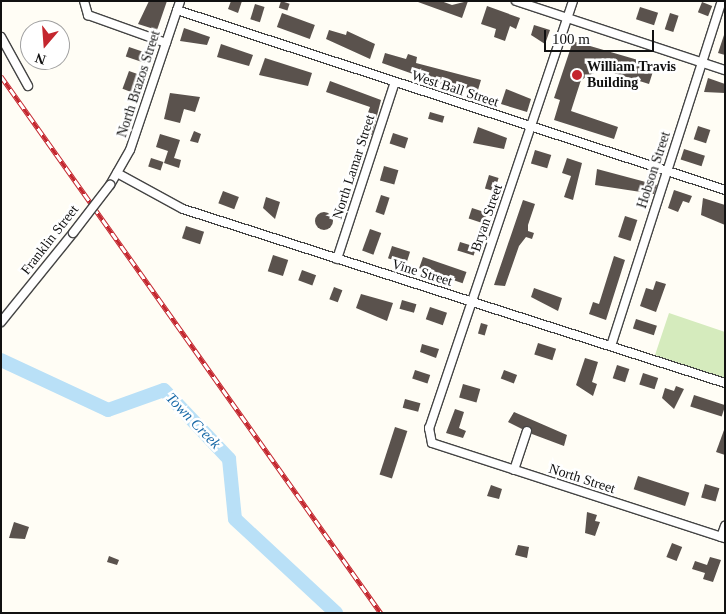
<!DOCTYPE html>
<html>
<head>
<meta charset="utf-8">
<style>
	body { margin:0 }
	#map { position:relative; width:726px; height:614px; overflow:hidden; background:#fffdf5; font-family:"Times New Roman",serif }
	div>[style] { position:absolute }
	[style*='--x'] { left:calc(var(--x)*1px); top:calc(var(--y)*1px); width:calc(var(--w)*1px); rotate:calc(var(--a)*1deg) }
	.green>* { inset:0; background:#d5ebbd }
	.river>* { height:14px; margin:-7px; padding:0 7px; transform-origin:7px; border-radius:7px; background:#b9e0f7 }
	.building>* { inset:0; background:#5a524d; transform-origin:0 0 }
	.round { border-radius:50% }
	.roads { filter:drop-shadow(1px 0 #444) drop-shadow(-1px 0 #444) drop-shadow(0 1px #444) drop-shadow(0 -1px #444) }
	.minor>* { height:8px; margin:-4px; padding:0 4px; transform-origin:4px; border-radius:4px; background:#fff }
	.rail>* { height:4.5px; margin-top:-2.25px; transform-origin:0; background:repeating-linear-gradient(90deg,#fff 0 8px,#c4262e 0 16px); box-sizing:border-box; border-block:1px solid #c4262e }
	.bridges { filter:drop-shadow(1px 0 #444) drop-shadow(-1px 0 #444) drop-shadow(0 1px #444) drop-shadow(0 -1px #444) }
	.minor-bridge>* { height:8px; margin:-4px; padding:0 4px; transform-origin:4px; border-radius:4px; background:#fff }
	.dots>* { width:14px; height:14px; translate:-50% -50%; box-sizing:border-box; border:2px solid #fff; border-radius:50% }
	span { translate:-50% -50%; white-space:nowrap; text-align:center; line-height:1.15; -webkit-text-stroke:5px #fff; paint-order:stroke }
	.poi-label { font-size:14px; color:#111; font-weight:700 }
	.left { translate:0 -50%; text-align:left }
	.street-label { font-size:14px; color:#111 }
	.water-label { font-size:15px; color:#1768a6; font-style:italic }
	.frame { position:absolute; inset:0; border:2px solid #111; pointer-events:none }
	.north { position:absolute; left:20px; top:20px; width:50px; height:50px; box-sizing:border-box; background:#fff; border:1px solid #a0a0a0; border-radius:50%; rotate:198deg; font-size:14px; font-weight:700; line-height:20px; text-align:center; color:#111 }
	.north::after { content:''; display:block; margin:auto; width:18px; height:22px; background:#c4262e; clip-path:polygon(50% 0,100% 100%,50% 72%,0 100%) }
	.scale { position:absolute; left:544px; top:30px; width:110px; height:22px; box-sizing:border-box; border:2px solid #111; border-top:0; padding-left:6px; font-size:15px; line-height:18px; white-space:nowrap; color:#111; -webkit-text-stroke:4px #fff; paint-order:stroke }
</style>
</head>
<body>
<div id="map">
	<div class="green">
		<div style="clip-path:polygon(669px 313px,725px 332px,725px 378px,655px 355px)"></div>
	</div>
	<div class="river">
		<div style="--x:1;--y:360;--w:118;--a:25"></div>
		<div style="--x:108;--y:410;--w:59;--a:-19.7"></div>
		<div style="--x:164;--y:390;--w:95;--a:46.7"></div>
		<div style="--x:229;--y:459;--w:60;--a:84.3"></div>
		<div style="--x:235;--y:519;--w:138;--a:42.9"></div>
	</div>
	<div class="building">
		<div style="clip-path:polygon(149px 1px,167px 1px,157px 30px,138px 24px)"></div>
		<div style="clip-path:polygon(231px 1px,242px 1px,238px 13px,228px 9px)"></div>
		<div style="left:281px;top:1px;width:9px;height:7px;rotate:18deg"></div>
		<div style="clip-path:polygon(441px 1px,452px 5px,468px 1px,462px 18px,418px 2px)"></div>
		<div style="left:702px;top:2px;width:11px;height:11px;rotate:22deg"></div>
		<div style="left:255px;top:4px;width:10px;height:16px;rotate:17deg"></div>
		<div style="clip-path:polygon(487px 6px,520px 18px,516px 29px,510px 26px,505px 41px,494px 37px,496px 29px,481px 24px)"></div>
		<div style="left:640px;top:7px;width:19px;height:13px;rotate:18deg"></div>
		<div style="left:282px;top:13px;width:35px;height:15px;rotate:20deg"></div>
		<div style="left:670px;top:13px;width:9px;height:17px;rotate:18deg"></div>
		<div style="clip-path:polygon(534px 25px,550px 30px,545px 44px,531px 35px)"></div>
		<div style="clip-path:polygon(184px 28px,210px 37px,207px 45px,180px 41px)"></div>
		<div style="clip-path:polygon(329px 30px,346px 35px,347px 31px,375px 44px,370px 59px,326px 39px)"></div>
		<div style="clip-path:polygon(724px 35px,725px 35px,725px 55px,718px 53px)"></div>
		<div style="clip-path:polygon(573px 41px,655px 65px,649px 84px,601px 69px,581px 80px,571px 111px,618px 127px,614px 139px,554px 120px,560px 100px,554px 98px)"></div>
		<div style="clip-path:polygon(221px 44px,253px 55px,249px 66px,217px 57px)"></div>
		<div style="left:129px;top:47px;width:21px;height:10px;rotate:19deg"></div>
		<div style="clip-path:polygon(385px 53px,406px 59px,408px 54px,417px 57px,416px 63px,481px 80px,478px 90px,444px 85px,382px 63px)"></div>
		<div style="clip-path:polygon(265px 58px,312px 73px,308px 86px,259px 75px)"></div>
		<div style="left:129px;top:71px;width:12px;height:19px;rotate:20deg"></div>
		<div style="clip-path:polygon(708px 78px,725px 84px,725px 93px,704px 92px)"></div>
		<div style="clip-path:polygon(330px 81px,381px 100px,372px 135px,361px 132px,370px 107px,326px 92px)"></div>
		<div style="clip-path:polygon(506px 89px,531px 99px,527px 112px,501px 104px)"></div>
		<div style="clip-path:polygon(170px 93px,200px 97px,195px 112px,184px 109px,180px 123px,164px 119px)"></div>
		<div style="left:430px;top:112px;width:15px;height:7px;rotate:16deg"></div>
		<div style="left:698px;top:126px;width:13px;height:14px;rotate:18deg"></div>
		<div style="clip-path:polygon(478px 127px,507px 138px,504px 149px,473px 143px)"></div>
		<div style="clip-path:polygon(194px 131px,201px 134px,198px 143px,190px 141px)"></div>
		<div style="left:393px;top:133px;width:16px;height:11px;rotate:18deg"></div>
		<div style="clip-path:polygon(160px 134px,180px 140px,174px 158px,181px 160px,179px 168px,164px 163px,168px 151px,156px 147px)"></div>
		<div style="left:684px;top:149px;width:22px;height:11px;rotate:18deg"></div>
		<div style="left:535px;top:150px;width:17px;height:14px;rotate:17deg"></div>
		<div style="left:151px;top:158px;width:13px;height:9px;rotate:18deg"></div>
		<div style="clip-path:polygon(567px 158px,582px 163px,573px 200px,564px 197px,571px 176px,562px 173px)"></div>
		<div style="left:384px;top:166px;width:15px;height:15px;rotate:16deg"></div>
		<div style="clip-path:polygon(597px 169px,657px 185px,654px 194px,595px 185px)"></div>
		<div style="left:489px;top:175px;width:10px;height:14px;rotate:17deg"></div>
		<div style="clip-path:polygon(674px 190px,692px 196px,689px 203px,683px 201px,678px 212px,668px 208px)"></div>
		<div style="left:223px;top:191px;width:17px;height:13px;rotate:21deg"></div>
		<div style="left:381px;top:195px;width:9px;height:18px;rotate:18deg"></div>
		<div style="clip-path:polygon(266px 197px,280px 202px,275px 219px,263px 208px)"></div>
		<div style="clip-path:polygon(703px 198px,725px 205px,725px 225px,701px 215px)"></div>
		<div style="clip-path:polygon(523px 200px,535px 204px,528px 225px,528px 231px,534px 233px,532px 239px,526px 237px,519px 246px,505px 286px,494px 285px)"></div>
		<div style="left:472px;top:208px;width:16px;height:11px;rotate:18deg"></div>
		<div class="round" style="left:315px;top:212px;width:18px;height:18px"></div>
		<div style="left:625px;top:216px;width:13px;height:22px;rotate:18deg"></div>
		<div style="left:186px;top:226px;width:19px;height:13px;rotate:18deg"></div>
		<div style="left:370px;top:229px;width:12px;height:23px;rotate:20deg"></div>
		<div style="left:460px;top:242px;width:17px;height:9px;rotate:17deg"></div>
		<div style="left:392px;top:246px;width:19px;height:13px;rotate:18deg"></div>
		<div style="left:273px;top:255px;width:16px;height:17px;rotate:18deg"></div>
		<div style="clip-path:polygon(614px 256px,625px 260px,606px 320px,589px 314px,593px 302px,599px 304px)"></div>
		<div style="left:423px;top:257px;width:46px;height:12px;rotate:19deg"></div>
		<div style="left:302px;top:270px;width:15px;height:11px;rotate:20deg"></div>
		<div style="clip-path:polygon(656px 281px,666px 284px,656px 312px,640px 306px,646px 288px,653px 290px)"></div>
		<div style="left:334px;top:287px;width:9px;height:13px;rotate:21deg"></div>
		<div style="clip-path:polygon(534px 288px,562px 298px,558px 311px,531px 297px)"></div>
		<div style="clip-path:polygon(361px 294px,393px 303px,387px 321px,356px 308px)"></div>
		<div style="left:402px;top:300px;width:15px;height:9px;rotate:16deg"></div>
		<div style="left:430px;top:307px;width:18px;height:13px;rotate:19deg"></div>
		<div style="left:636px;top:319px;width:22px;height:10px;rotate:18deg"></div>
		<div style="left:481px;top:323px;width:7px;height:11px;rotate:16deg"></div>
		<div style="left:538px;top:343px;width:19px;height:12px;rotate:18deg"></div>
		<div style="clip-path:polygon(422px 344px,439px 349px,436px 358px,420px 352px)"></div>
		<div style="clip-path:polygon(585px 358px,598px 362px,592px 382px,597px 384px,593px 396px,576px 385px)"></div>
		<div style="left:617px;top:365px;width:13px;height:14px;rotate:18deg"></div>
		<div style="left:415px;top:370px;width:16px;height:9px;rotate:18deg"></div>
		<div style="left:504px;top:370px;width:14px;height:9px;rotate:21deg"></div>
		<div style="left:643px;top:373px;width:16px;height:12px;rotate:18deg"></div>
		<div style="left:463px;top:384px;width:18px;height:14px;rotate:16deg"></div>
		<div style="clip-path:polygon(676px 386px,684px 389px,674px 409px,662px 398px,665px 388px,674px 391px)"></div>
		<div style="left:694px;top:395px;width:33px;height:12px;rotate:18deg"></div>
		<div style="left:405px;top:399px;width:16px;height:9px;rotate:15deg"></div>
		<div style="clip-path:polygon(455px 409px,464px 412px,459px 428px,466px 431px,463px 438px,446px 433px)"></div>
		<div style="clip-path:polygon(514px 412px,567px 435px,564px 446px,532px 434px,529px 426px,522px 429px,508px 422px)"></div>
		<div style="left:395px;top:427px;width:13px;height:50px;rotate:18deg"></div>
		<div style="clip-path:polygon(724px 430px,725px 430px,725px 455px,716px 452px)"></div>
		<div style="left:638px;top:476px;width:54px;height:14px;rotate:18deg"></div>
		<div style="left:705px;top:484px;width:15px;height:14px;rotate:16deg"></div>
		<div style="clip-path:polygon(491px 485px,502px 489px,499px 499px,487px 496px)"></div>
		<div style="clip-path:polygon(587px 512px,597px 515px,595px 521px,600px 522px,595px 536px,585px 533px)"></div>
		<div style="clip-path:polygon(14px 522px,29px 527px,25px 539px,9px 538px)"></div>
		<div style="left:672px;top:543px;width:11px;height:15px;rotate:22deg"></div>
		<div style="clip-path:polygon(518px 545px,529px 547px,527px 558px,515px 555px)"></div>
		<div style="clip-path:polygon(109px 556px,119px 560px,117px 565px,107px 562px)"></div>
		<div style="clip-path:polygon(710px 557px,721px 560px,713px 582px,703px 579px,705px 573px,692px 569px,695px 561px,707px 565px)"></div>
	</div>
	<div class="roads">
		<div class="minor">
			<div style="--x:84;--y:1;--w:15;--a:74"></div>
			<div style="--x:88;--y:15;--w:83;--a:19.7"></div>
			<div style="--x:516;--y:1;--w:220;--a:18.3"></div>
			<div style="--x:573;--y:1;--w:451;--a:108.6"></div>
			<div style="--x:429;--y:428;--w:15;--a:79"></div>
			<div style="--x:432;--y:443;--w:308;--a:18"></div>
			<div style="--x:177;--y:10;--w:577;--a:18.18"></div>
			<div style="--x:1;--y:37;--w:56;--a:61.1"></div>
			<div style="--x:117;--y:173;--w:75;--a:28.6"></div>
			<div style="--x:183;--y:209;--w:569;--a:17.8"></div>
			<div style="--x:110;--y:185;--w:40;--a:-60.3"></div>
			<div style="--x:130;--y:150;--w:157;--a:-71.4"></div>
			<div style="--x:337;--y:259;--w:186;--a:-71.9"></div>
			<div style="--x:1;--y:322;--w:114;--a:-51"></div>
			<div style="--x:611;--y:346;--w:362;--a:-72.2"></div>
			<div style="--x:514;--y:470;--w:41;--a:-71.6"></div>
			<div style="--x:721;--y:537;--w:12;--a:-70"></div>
		</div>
	</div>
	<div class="rail">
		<div style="--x:1;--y:76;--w:658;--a:54.72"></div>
	</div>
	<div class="bridges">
		<div class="minor-bridge">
			<div style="--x:73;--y:233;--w:61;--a:-52.4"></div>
		</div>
	</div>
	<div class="dots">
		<div style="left:577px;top:75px;background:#c4262e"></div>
	</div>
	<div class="poi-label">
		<span class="left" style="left:587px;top:75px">William Travis<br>Building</span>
	</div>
	<div class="street-label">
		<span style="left:139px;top:84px;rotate:-72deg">North Brazos Street</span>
		<span style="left:455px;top:89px;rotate:18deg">West Ball Street</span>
		<span style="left:354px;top:167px;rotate:-72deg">North Lamar Street</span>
		<span style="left:654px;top:170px;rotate:-72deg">Hobson Street</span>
		<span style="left:487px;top:218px;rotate:-71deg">Bryan Street</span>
		<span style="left:50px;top:240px;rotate:-52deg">Franklin Street</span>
		<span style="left:422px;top:273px;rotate:17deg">Vine Street</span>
		<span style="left:582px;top:479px;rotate:18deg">North Street</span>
	</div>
	<div class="water-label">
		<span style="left:193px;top:421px;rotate:46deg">Town Creek</span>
	</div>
	<div class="frame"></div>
	<div class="north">N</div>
	<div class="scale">100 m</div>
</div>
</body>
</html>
